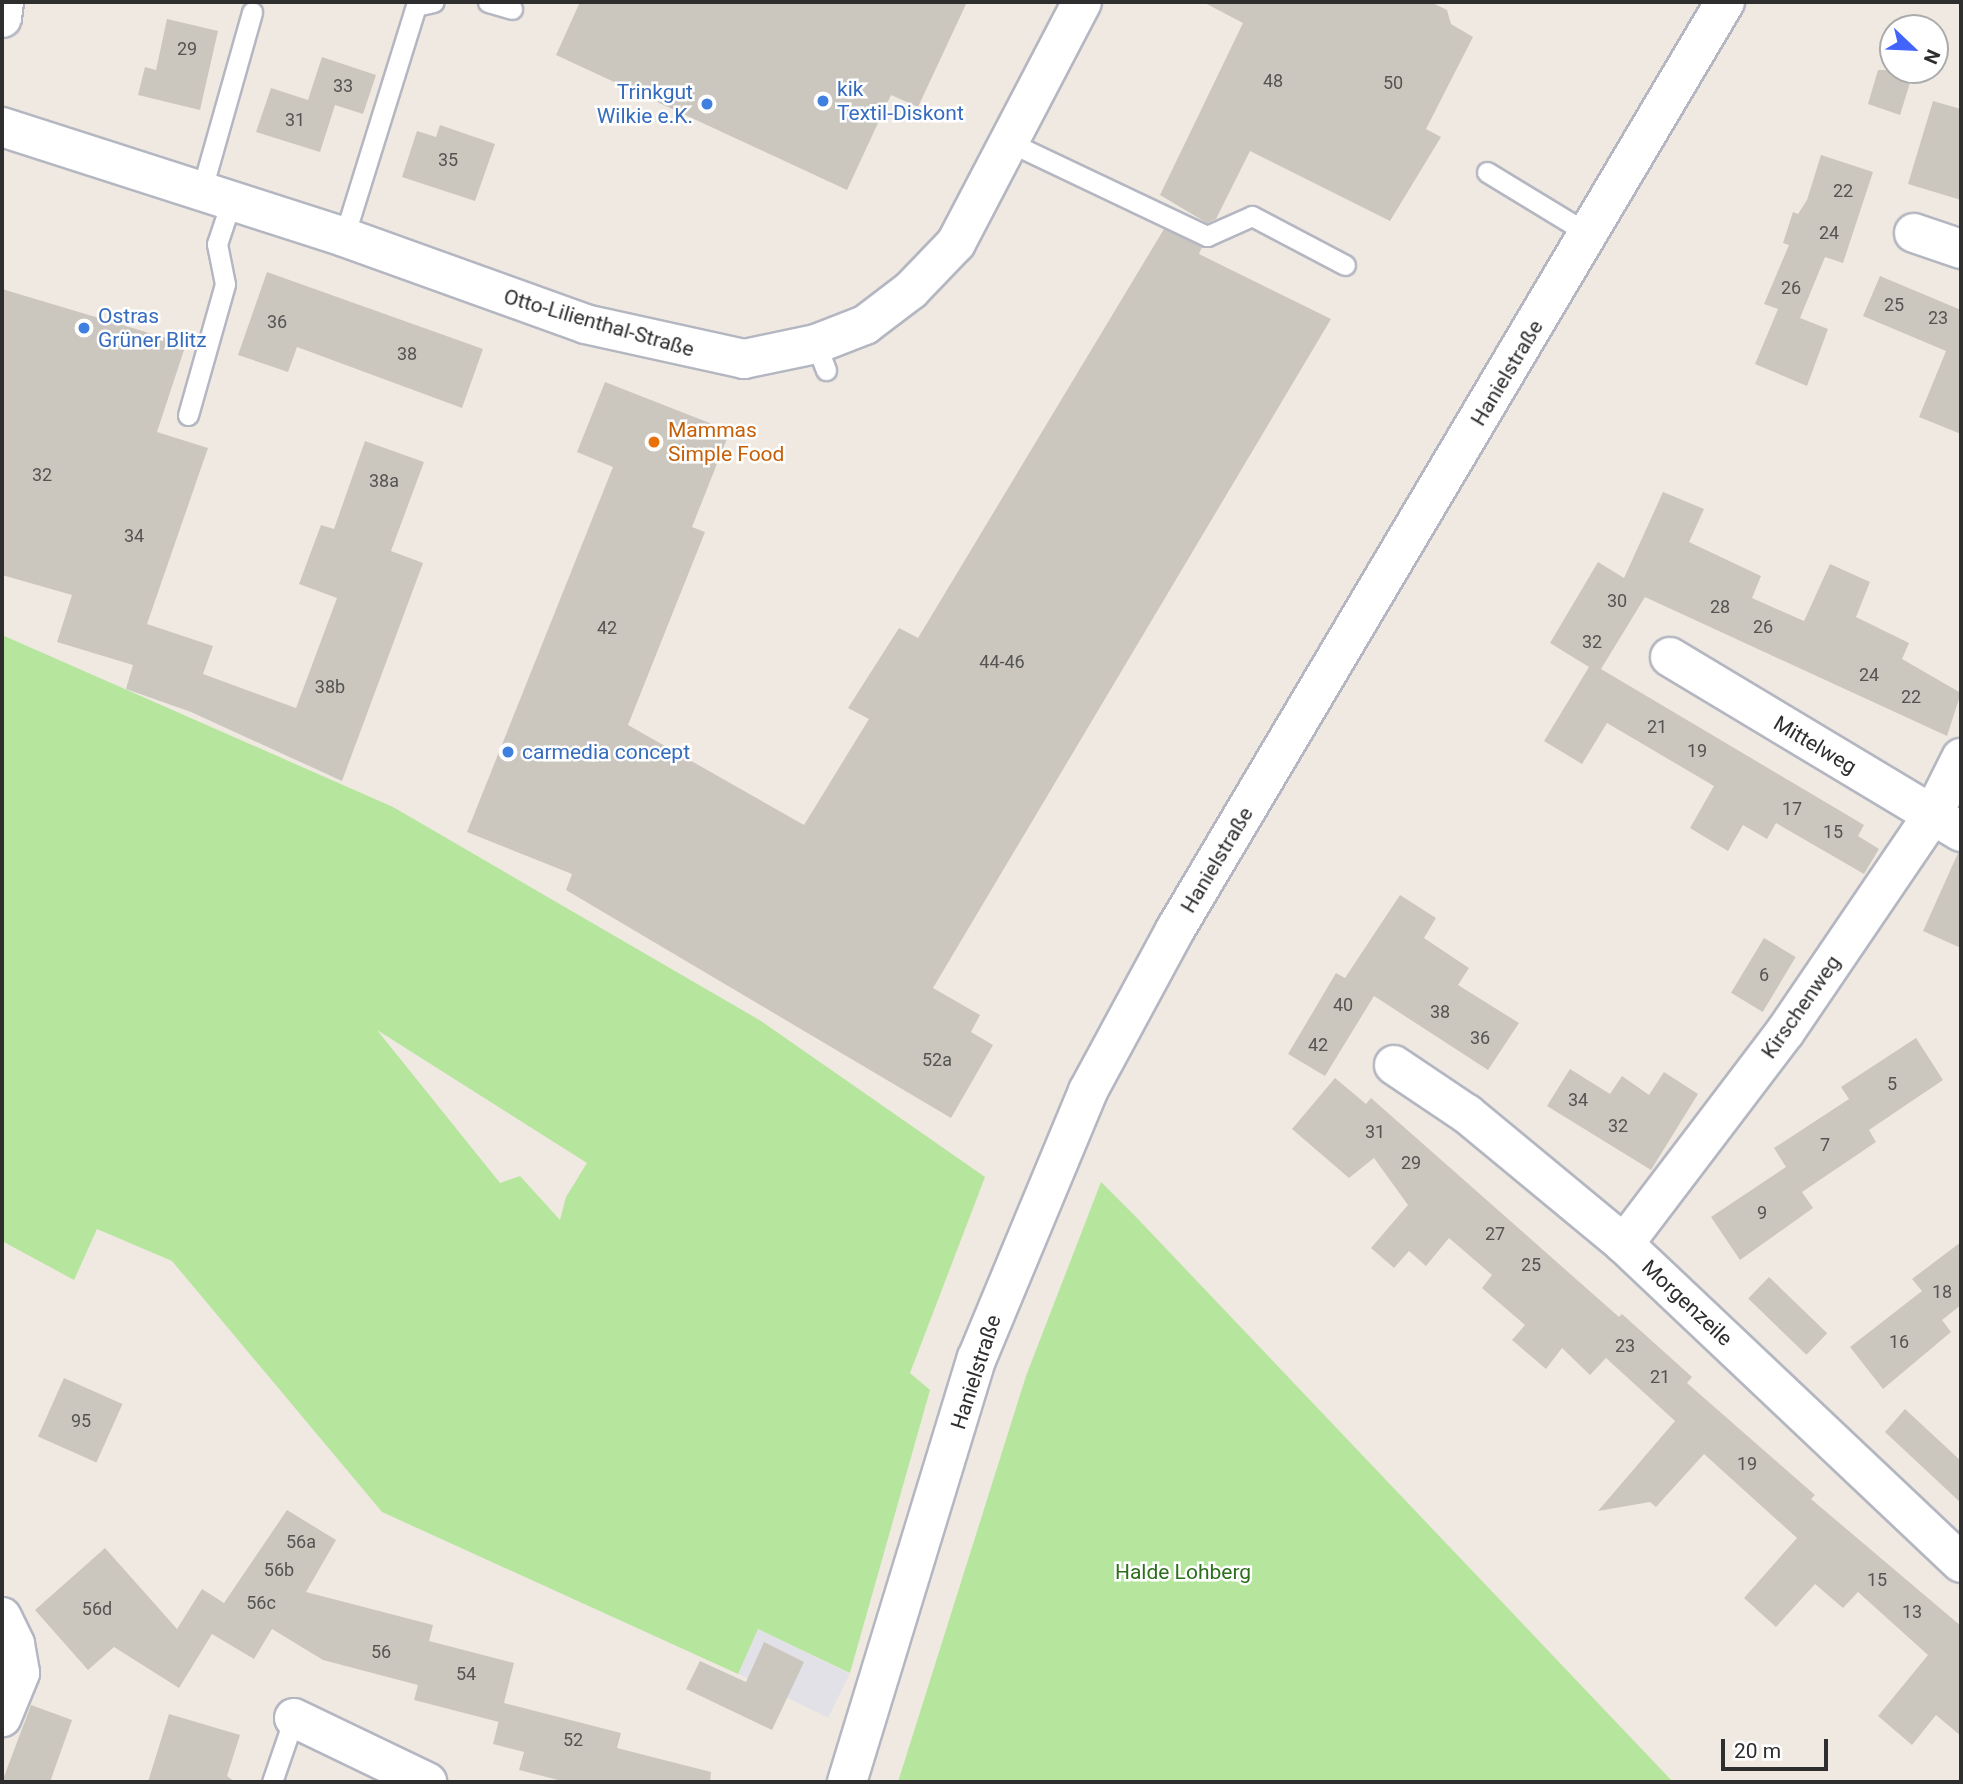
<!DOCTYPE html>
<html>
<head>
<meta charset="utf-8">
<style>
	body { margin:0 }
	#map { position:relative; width:1963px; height:1784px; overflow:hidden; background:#efe9e1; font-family:Roboto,sans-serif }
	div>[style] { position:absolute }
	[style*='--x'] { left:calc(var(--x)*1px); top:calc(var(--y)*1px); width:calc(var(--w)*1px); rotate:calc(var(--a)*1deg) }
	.industrial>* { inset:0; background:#e3e1e8; transform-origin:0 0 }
	.green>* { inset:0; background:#b6e59e }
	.building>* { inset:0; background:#cbc7bf; transform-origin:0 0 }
	.roads { filter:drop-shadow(2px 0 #b4b7c1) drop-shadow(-2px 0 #b4b7c1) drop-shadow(0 2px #b4b7c1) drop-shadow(0 -2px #b4b7c1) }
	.lane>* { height:19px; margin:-9.5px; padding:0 9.5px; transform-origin:9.5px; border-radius:9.5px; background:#fff }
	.street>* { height:38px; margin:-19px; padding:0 19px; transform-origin:19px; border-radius:19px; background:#fff }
	.secondary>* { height:38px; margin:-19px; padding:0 19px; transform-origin:19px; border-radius:19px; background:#fff }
	.dots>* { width:19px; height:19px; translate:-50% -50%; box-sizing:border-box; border:4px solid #fff; border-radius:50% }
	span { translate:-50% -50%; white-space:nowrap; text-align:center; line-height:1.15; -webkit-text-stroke:5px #fff; paint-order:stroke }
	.number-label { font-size:18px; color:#555452 }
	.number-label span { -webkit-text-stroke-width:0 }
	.shop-label { font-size:21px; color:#366cbe }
	.left { translate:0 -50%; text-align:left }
	.right { translate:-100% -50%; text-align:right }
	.street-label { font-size:21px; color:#2e2e2e }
	.food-label { font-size:21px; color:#c56008 }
	.park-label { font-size:21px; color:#2c6e1b }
	.frame { position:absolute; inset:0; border:4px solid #2e2e2e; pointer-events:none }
	.north { position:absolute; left:1879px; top:14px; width:70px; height:70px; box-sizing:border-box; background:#fff; border:2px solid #ababab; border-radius:50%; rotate:113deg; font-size:19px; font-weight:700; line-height:28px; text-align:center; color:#2e2e2e }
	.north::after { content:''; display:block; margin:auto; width:24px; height:32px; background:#4264fb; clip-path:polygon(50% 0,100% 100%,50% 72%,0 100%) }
	.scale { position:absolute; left:1721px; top:1739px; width:107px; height:32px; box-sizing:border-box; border:4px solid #2e2e2e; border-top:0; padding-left:9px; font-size:21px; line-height:24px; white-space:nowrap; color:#2e2e2e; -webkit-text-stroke:5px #fff; paint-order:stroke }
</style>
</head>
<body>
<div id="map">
	<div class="industrial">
		<div style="left:758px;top:1629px;width:102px;height:49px;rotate:26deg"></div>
	</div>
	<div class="green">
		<div style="clip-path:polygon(evenodd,2px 635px,393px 807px,761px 1021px,985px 1177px,910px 1373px,930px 1390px,850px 1673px,758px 1629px,738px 1674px,382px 1512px,172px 1261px,97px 1229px,74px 1280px,2px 1241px,2px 635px,377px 1030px,587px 1163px,566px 1197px,560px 1220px,520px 1176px,500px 1183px,377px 1030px)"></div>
		<div style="clip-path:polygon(1101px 1182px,1136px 1217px,1673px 1782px,898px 1782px,1026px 1376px)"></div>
	</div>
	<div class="building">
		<div style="clip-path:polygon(580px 2px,967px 2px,918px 107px,891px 95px,847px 190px,556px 55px)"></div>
		<div style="clip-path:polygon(1203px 2px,1431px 2px,1447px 10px,1451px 24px,1473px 37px,1426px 129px,1441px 137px,1390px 221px,1250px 151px,1216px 219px,1207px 223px,1160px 195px,1243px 23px)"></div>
		<div style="clip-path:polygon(167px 19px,218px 31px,200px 110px,138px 95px,145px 67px,156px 70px)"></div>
		<div style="clip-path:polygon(322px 57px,376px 75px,363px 114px,335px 105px,320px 152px,256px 132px,271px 88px,308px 100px)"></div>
		<div style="clip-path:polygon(1878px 70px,1914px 70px,1900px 115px,1868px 104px)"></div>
		<div style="clip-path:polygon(1933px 101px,1961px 109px,1961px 200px,1908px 184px)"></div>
		<div style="clip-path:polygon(440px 125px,495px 144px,475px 201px,402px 177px,417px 131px,436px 137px)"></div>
		<div style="clip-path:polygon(1821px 155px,1873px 172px,1843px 263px,1825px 257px,1800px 318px,1828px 329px,1807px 386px,1755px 364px,1778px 309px,1764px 304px,1789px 245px,1783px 243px,1793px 212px,1798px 214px,1807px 200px)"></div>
		<div style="clip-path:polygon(1164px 229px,1202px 247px,1199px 254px,1331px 319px,933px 988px,980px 1015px,971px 1032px,993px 1045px,951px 1118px,566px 890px,572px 874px,467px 832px,613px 467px,577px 452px,605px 382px,730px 431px,692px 527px,705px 532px,628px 725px,804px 825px,869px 719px,848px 708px,899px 628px,918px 638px)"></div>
		<div style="clip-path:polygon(267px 272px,483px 349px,462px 408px,297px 347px,288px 372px,238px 355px)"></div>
		<div style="clip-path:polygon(1880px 276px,1961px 310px,1961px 434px,1919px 417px,1946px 351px,1863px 316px)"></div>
		<div style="clip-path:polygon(2px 289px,186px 344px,157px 432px,208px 448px,147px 624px,213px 646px,203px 674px,296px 708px,337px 598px,299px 584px,321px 525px,334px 529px,365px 441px,424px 462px,391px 551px,423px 563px,342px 781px,191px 712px,126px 689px,133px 665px,57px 642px,72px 595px,2px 575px)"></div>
		<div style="clip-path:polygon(1663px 492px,1704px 509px,1689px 542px,1761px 576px,1752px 598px,1804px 621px,1830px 564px,1870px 582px,1856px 617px,1909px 643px,1902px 659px,1961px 693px,1947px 736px,1645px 597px,1601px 669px,1864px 825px,1858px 836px,1879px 849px,1864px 874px,1776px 823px,1767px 839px,1743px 825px,1728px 851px,1690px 828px,1714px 786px,1607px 723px,1582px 764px,1544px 741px,1589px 667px,1550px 643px,1598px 562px,1624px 578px)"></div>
		<div style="clip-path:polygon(1958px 853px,1961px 854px,1961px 948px,1923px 931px)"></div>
		<div style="clip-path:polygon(1400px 895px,1436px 918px,1424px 938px,1469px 968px,1458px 985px,1519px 1023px,1488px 1070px,1374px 996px,1325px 1076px,1288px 1054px,1336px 973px,1345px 978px)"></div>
		<div style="left:1764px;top:938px;width:37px;height:64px;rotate:31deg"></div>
		<div style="clip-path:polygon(1916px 1038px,1943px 1080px,1869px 1130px,1876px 1142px,1802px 1192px,1813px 1208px,1740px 1260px,1711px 1217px,1786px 1167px,1774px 1148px,1849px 1099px,1841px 1087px)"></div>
		<div style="clip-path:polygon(1570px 1069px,1610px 1094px,1622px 1076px,1649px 1095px,1664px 1072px,1698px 1094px,1651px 1170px,1547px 1106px)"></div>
		<div style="clip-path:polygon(1335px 1078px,1366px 1104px,1371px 1098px,1619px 1317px,1622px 1314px,1692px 1377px,1687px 1383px,1815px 1495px,1811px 1499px,1961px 1626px,1961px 1736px,1936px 1715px,1912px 1745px,1878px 1716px,1928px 1655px,1858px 1592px,1843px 1608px,1815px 1584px,1776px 1627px,1744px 1598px,1797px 1538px,1704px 1454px,1656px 1507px,1650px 1502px,1598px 1511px,1675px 1421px,1606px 1358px,1590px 1375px,1562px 1348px,1546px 1369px,1512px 1340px,1525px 1325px,1482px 1288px,1492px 1275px,1449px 1238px,1426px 1266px,1409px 1251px,1394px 1268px,1371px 1248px,1408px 1205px,1374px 1158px,1349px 1178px,1292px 1129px)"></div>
		<div style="clip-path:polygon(1961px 1242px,1961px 1305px,1942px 1320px,1951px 1332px,1883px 1389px,1850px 1347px,1922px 1291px,1912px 1279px)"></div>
		<div style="left:1769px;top:1277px;width:81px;height:30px;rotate:44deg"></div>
		<div style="left:64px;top:1378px;width:64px;height:64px;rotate:24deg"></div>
		<div style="clip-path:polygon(1905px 1409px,1961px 1461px,1961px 1503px,1885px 1432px)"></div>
		<div style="clip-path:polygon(287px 1510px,336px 1540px,306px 1592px,433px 1625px,429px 1641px,514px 1663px,504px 1703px,621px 1733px,617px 1748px,711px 1772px,710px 1782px,566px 1782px,519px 1770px,524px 1752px,493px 1744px,500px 1716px,499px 1722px,414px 1700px,418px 1685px,323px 1660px,272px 1629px,254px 1659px,212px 1634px,179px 1688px,114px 1647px,88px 1670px,35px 1610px,105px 1548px,177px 1629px,202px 1589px,224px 1603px)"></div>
		<div style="clip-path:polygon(764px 1642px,804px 1662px,772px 1730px,686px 1689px,700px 1661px,746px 1682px)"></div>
		<div style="clip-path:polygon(31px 1705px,72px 1720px,50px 1782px,2px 1782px)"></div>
		<div style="clip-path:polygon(169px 1714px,240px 1735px,227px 1776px,235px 1782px,148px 1782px)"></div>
	</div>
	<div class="roads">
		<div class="lane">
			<div style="--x:488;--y:2;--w:25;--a:16"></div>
			<div style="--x:1011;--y:143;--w:217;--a:25.4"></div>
			<div style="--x:1207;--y:236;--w:49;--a:-24"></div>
			<div style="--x:1252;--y:216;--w:105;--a:27.8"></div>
			<div style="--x:1487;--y:172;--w:119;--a:31.3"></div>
			<div style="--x:202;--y:189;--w:184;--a:-74.2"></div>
			<div style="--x:344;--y:237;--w:242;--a:-72.7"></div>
			<div style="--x:416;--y:6;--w:18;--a:-13"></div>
			<div style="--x:816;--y:344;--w:28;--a:69"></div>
			<div style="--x:188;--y:415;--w:136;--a:-74.2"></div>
			<div style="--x:225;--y:284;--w:41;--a:-101.3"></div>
			<div style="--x:217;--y:244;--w:47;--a:-71.6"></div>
			<div style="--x:272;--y:1782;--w:68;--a:-71"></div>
		</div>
		<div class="street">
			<div style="--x:2;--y:18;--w:16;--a:-83"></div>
			<div style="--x:2;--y:127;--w:359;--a:17.8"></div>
			<div style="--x:344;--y:237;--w:256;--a:19.8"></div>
			<div style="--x:585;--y:324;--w:163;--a:12.4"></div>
			<div style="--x:744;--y:359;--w:74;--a:-11.8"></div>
			<div style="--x:816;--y:344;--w:53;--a:-21.2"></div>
			<div style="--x:865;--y:325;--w:58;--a:-37.3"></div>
			<div style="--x:911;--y:290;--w:65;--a:-46.2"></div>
			<div style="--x:956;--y:243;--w:272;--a:-62.4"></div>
			<div style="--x:1914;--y:233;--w:50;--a:18.8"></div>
			<div style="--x:1670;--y:657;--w:340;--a:31"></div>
			<div style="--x:1394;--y:1065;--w:88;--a:33.9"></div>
			<div style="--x:1467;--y:1114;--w:204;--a:39.6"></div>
			<div style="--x:1624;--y:1244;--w:464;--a:43.4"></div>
			<div style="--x:1624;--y:1244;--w:266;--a:-52.8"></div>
			<div style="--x:1785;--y:1032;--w:261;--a:-55.8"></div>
			<div style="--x:1932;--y:816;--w:65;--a:-63.4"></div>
			<div style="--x:2;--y:1617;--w:30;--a:64"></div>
			<div style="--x:15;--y:1644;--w:29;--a:80"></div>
			<div style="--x:20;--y:1673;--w:48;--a:112.2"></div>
			<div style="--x:294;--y:1718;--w:148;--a:25.7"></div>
		</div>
		<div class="secondary">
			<div style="--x:847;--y:1782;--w:443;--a:-73"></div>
			<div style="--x:977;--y:1358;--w:289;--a:-67.4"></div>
			<div style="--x:1088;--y:1091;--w:183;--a:-61.6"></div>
			<div style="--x:1175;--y:930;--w:1079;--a:-59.35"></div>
		</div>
	</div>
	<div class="dots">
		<div style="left:823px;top:101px;background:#3f7fe0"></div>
		<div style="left:707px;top:104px;background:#3f7fe0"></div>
		<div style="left:84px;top:328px;background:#3f7fe0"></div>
		<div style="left:654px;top:442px;background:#e8710a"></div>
		<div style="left:508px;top:752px;background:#3f7fe0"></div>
	</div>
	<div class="number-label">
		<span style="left:187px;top:49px">29</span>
		<span style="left:1273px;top:81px">48</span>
		<span style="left:1393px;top:83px">50</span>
		<span style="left:343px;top:86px">33</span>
		<span style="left:295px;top:120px">31</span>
		<span style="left:448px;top:160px">35</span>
		<span style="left:1843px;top:191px">22</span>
		<span style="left:1829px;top:233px">24</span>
		<span style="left:1791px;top:288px">26</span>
		<span style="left:1894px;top:305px">25</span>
		<span style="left:1938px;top:318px">23</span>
		<span style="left:277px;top:322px">36</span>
		<span style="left:407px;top:354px">38</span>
		<span style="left:42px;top:475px">32</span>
		<span style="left:384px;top:481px">38a</span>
		<span style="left:134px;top:536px">34</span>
		<span style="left:1617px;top:601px">30</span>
		<span style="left:1720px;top:607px">28</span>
		<span style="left:1763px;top:627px">26</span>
		<span style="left:607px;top:628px">42</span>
		<span style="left:1592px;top:642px">32</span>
		<span style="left:1002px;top:662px">44-46</span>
		<span style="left:1869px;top:675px">24</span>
		<span style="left:330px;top:687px">38b</span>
		<span style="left:1911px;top:697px">22</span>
		<span style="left:1657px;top:727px">21</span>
		<span style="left:1697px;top:751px">19</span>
		<span style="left:1792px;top:809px">17</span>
		<span style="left:1833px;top:832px">15</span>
		<span style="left:1764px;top:975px">6</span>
		<span style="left:1343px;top:1005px">40</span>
		<span style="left:1440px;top:1012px">38</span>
		<span style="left:1480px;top:1038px">36</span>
		<span style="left:1318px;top:1045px">42</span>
		<span style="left:937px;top:1060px">52a</span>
		<span style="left:1892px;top:1084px">5</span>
		<span style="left:1578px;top:1100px">34</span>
		<span style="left:1618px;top:1126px">32</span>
		<span style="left:1375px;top:1132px">31</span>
		<span style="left:1825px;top:1145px">7</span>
		<span style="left:1411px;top:1163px">29</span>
		<span style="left:1762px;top:1213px">9</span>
		<span style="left:1495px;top:1234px">27</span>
		<span style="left:1531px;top:1265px">25</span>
		<span style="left:1942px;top:1292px">18</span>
		<span style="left:1899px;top:1342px">16</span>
		<span style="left:1625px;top:1346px">23</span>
		<span style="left:1660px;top:1377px">21</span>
		<span style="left:81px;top:1421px">95</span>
		<span style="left:1747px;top:1464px">19</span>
		<span style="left:301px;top:1542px">56a</span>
		<span style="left:279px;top:1570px">56b</span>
		<span style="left:1877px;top:1580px">15</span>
		<span style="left:261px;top:1603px">56c</span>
		<span style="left:97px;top:1609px">56d</span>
		<span style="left:1912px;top:1612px">13</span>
		<span style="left:381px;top:1652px">56</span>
		<span style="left:466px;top:1674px">54</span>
		<span style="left:573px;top:1740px">52</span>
	</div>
	<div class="shop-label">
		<span class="left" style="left:837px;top:101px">kik<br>Textil-Diskont</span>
		<span class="right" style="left:693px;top:104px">Trinkgut<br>Wilkie e.K.</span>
		<span class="left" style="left:98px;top:328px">Ostras<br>Grüner Blitz</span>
		<span class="left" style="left:522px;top:752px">carmedia concept</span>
	</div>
	<div class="street-label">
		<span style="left:599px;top:323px;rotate:16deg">Otto-Lilienthal-Straße</span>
		<span style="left:1507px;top:373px;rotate:-59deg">Hanielstraße</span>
		<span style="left:1815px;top:745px;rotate:31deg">Mittelweg</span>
		<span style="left:1217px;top:860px;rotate:-59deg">Hanielstraße</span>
		<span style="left:1801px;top:1007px;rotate:-55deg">Kirschenweg</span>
		<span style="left:1687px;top:1303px;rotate:43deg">Morgenzeile</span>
		<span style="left:976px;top:1372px;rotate:-72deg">Hanielstraße</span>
	</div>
	<div class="food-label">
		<span class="left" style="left:668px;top:442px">Mammas<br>Simple Food</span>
	</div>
	<div class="park-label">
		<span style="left:1183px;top:1572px">Halde Lohberg</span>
	</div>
	<div class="frame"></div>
	<div class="north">N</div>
	<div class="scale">20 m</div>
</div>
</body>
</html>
